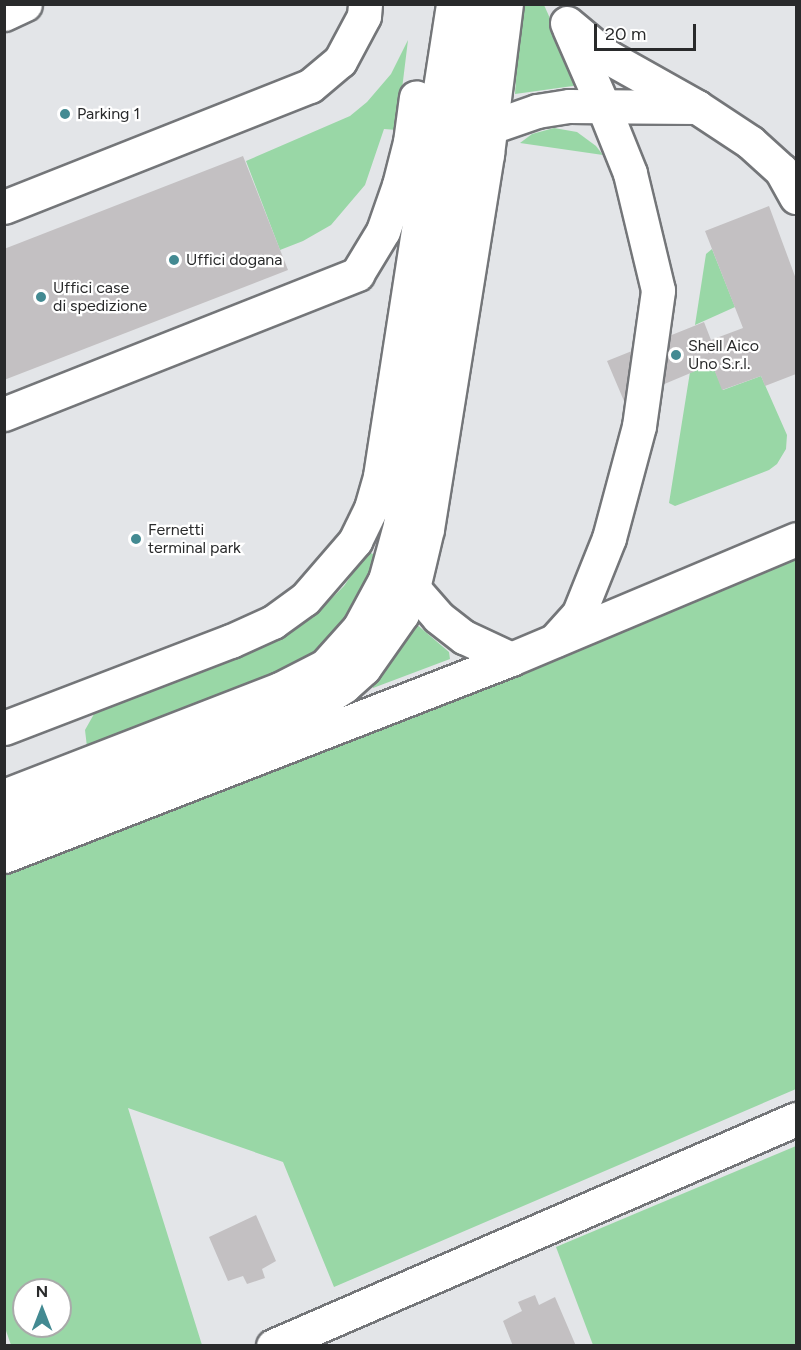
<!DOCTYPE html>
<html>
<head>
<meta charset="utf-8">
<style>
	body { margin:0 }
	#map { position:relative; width:801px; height:1350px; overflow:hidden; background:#e3e5e8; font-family:Figtree,sans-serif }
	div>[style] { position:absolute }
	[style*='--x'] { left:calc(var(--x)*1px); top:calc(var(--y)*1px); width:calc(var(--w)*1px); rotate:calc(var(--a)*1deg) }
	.green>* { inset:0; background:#99d7a6 }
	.building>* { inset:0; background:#c3c0c2 }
	.roads { filter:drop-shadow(2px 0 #747679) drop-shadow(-2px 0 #747679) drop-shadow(0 2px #747679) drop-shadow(0 -2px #747679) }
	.minor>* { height:33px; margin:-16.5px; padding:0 16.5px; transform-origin:16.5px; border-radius:16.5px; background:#fff }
	.major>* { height:33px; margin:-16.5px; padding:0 16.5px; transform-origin:16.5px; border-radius:16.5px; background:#fff }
	.highway>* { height:33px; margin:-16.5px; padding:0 16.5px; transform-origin:16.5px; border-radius:16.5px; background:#fff }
	.dots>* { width:16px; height:16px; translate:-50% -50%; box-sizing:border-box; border:3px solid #fff; border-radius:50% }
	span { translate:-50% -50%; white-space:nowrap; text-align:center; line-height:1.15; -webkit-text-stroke:4.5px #fff; paint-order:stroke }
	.poi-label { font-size:16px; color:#292a2b }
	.left { translate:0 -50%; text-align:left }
	.frame { position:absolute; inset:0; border:6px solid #292a2b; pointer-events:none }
	.north { position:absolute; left:12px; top:1278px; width:60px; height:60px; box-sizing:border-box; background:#fff; border:2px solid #a9aaaa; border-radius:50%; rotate:0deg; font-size:16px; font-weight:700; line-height:24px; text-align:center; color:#292a2b }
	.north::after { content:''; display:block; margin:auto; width:21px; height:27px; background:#438a92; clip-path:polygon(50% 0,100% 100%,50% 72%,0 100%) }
	.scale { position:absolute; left:594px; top:24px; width:102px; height:27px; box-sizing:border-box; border:3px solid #292a2b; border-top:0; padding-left:8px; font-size:18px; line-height:21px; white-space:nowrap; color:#292a2b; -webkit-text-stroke:4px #fff; paint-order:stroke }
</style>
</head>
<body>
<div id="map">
	<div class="green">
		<div style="clip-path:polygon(521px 5px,544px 5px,580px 85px,515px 94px)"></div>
		<div style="clip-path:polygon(408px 40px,397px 130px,384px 129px,365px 185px,331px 225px,303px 241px,280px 250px,246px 161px,350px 116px,367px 102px,391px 74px)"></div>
		<div style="clip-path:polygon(554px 128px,577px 132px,596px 146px,603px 155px,520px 143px,532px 134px)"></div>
		<div style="clip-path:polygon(712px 249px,735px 307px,695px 325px,706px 254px)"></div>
		<div style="clip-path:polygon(712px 364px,723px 390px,761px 376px,787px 435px,786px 449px,777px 464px,769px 470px,675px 506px,669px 503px,690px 372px)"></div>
		<div style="clip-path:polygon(371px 553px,378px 557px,359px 605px,318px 649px,290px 667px,87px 747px,85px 730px,94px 714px,283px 638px,321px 609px,344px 586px,364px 557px)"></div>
		<div style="clip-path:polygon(evenodd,796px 556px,796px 1089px,334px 1287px,283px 1162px,128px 1108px,202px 1345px,11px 1345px,5px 1328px,5px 870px,796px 556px,24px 1290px,60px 1290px,60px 1326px,24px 1326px,24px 1290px)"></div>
		<div style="clip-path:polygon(415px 623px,449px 652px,450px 659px,373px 688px,371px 681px,399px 648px)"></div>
		<div style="clip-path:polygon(796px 1146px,796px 1345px,593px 1345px,556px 1247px)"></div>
	</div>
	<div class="building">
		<div style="clip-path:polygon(243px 156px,288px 270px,4px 380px,4px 249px)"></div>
		<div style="clip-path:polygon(769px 206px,796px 279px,796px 374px,765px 386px,761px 376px,722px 390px,712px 364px,624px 401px,607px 361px,704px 322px,711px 340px,743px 328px,705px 231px)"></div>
		<div style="clip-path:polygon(256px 1215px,276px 1261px,262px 1269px,265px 1278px,247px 1284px,243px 1276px,228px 1281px,209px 1237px)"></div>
		<div style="clip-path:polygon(535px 1295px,539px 1305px,555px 1297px,576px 1346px,513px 1346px,503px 1321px,522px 1311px,518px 1302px)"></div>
	</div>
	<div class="roads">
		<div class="minor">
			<div style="--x:4;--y:14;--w:23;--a:-25"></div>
			<div style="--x:491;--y:127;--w:49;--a:-19.2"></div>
			<div style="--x:537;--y:111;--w:32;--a:-9"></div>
			<div style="--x:569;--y:106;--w:128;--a:0.4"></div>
			<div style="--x:697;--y:107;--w:64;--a:33.4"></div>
			<div style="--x:750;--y:142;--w:42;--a:42.1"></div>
			<div style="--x:781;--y:170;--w:31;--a:61"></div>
			<div style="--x:4;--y:207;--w:329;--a:-21.6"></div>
			<div style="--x:310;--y:86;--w:39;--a:-40"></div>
			<div style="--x:340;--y:61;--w:51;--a:-61.9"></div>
			<div style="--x:364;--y:16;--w:12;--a:-85"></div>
			<div style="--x:4;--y:414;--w:380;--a:-21.6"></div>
			<div style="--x:357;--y:274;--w:50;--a:-58.8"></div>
			<div style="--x:383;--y:231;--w:49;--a:-70.8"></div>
			<div style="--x:399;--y:185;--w:44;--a:-75.7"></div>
			<div style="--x:410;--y:142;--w:45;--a:-82.4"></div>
			<div style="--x:413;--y:588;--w:38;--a:49"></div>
			<div style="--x:438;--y:617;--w:33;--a:38"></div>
			<div style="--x:464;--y:637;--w:52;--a:25.1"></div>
			<div style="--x:555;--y:640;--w:36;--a:-48"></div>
			<div style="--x:579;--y:613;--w:81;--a:-68.2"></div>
			<div style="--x:609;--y:538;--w:116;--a:-75"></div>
			<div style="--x:639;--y:426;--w:137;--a:-82"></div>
			<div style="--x:658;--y:290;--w:120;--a:-103.5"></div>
			<div style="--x:630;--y:173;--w:72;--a:-111.9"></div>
			<div style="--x:4;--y:728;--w:243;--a:-21"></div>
			<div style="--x:231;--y:641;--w:46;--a:-24.3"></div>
			<div style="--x:273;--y:622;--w:39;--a:-36"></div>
			<div style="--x:305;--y:599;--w:77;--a:-49.2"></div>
			<div style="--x:355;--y:541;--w:37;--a:-64"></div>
			<div style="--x:371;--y:508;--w:33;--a:-74"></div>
			<div style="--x:380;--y:476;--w:478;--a:-81.2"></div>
			<div style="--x:4;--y:796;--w:296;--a:-21.2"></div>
			<div style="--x:280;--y:689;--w:51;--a:-27.1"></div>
			<div style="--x:325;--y:666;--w:51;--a:-48.2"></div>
			<div style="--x:359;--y:628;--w:55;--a:-61.6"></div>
			<div style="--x:385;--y:580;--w:57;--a:-74.7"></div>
			<div style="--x:400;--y:525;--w:527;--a:-81.06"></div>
			<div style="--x:4;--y:827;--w:338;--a:-21.5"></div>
			<div style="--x:318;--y:703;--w:31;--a:-33"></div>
			<div style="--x:344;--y:686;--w:27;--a:-42"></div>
			<div style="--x:364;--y:668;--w:66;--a:-54.9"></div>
			<div style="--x:402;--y:614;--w:28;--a:-67"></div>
			<div style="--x:413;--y:588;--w:61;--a:-76.7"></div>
			<div style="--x:427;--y:529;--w:380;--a:-80.9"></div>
			<div style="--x:487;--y:154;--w:151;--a:-82.8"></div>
			<div style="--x:4;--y:856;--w:544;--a:-21.23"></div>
			<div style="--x:511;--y:659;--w:309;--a:-22.8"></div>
		</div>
		<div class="major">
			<div style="--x:273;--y:1346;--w:570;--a:-23.46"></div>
		</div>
		<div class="highway">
			<div style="--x:567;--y:23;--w:53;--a:39.7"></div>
			<div style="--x:608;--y:57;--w:102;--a:29.3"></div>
			<div style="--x:569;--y:28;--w:85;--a:66.4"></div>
		</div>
	</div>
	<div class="dots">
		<div style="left:65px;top:114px;background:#438a92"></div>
		<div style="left:174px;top:260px;background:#438a92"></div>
		<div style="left:41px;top:297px;background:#438a92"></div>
		<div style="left:676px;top:355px;background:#438a92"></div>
		<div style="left:136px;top:539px;background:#438a92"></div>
	</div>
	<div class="poi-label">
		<span class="left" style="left:77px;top:114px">Parking 1</span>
		<span class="left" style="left:186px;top:260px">Uffici dogana</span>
		<span class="left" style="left:53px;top:297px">Uffici case<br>di spedizione</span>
		<span class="left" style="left:688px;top:355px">Shell Aico<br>Uno S.r.l.</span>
		<span class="left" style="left:148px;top:539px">Fernetti<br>terminal park</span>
	</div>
	<div class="frame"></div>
	<div class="north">N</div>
	<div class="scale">20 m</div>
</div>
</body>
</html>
